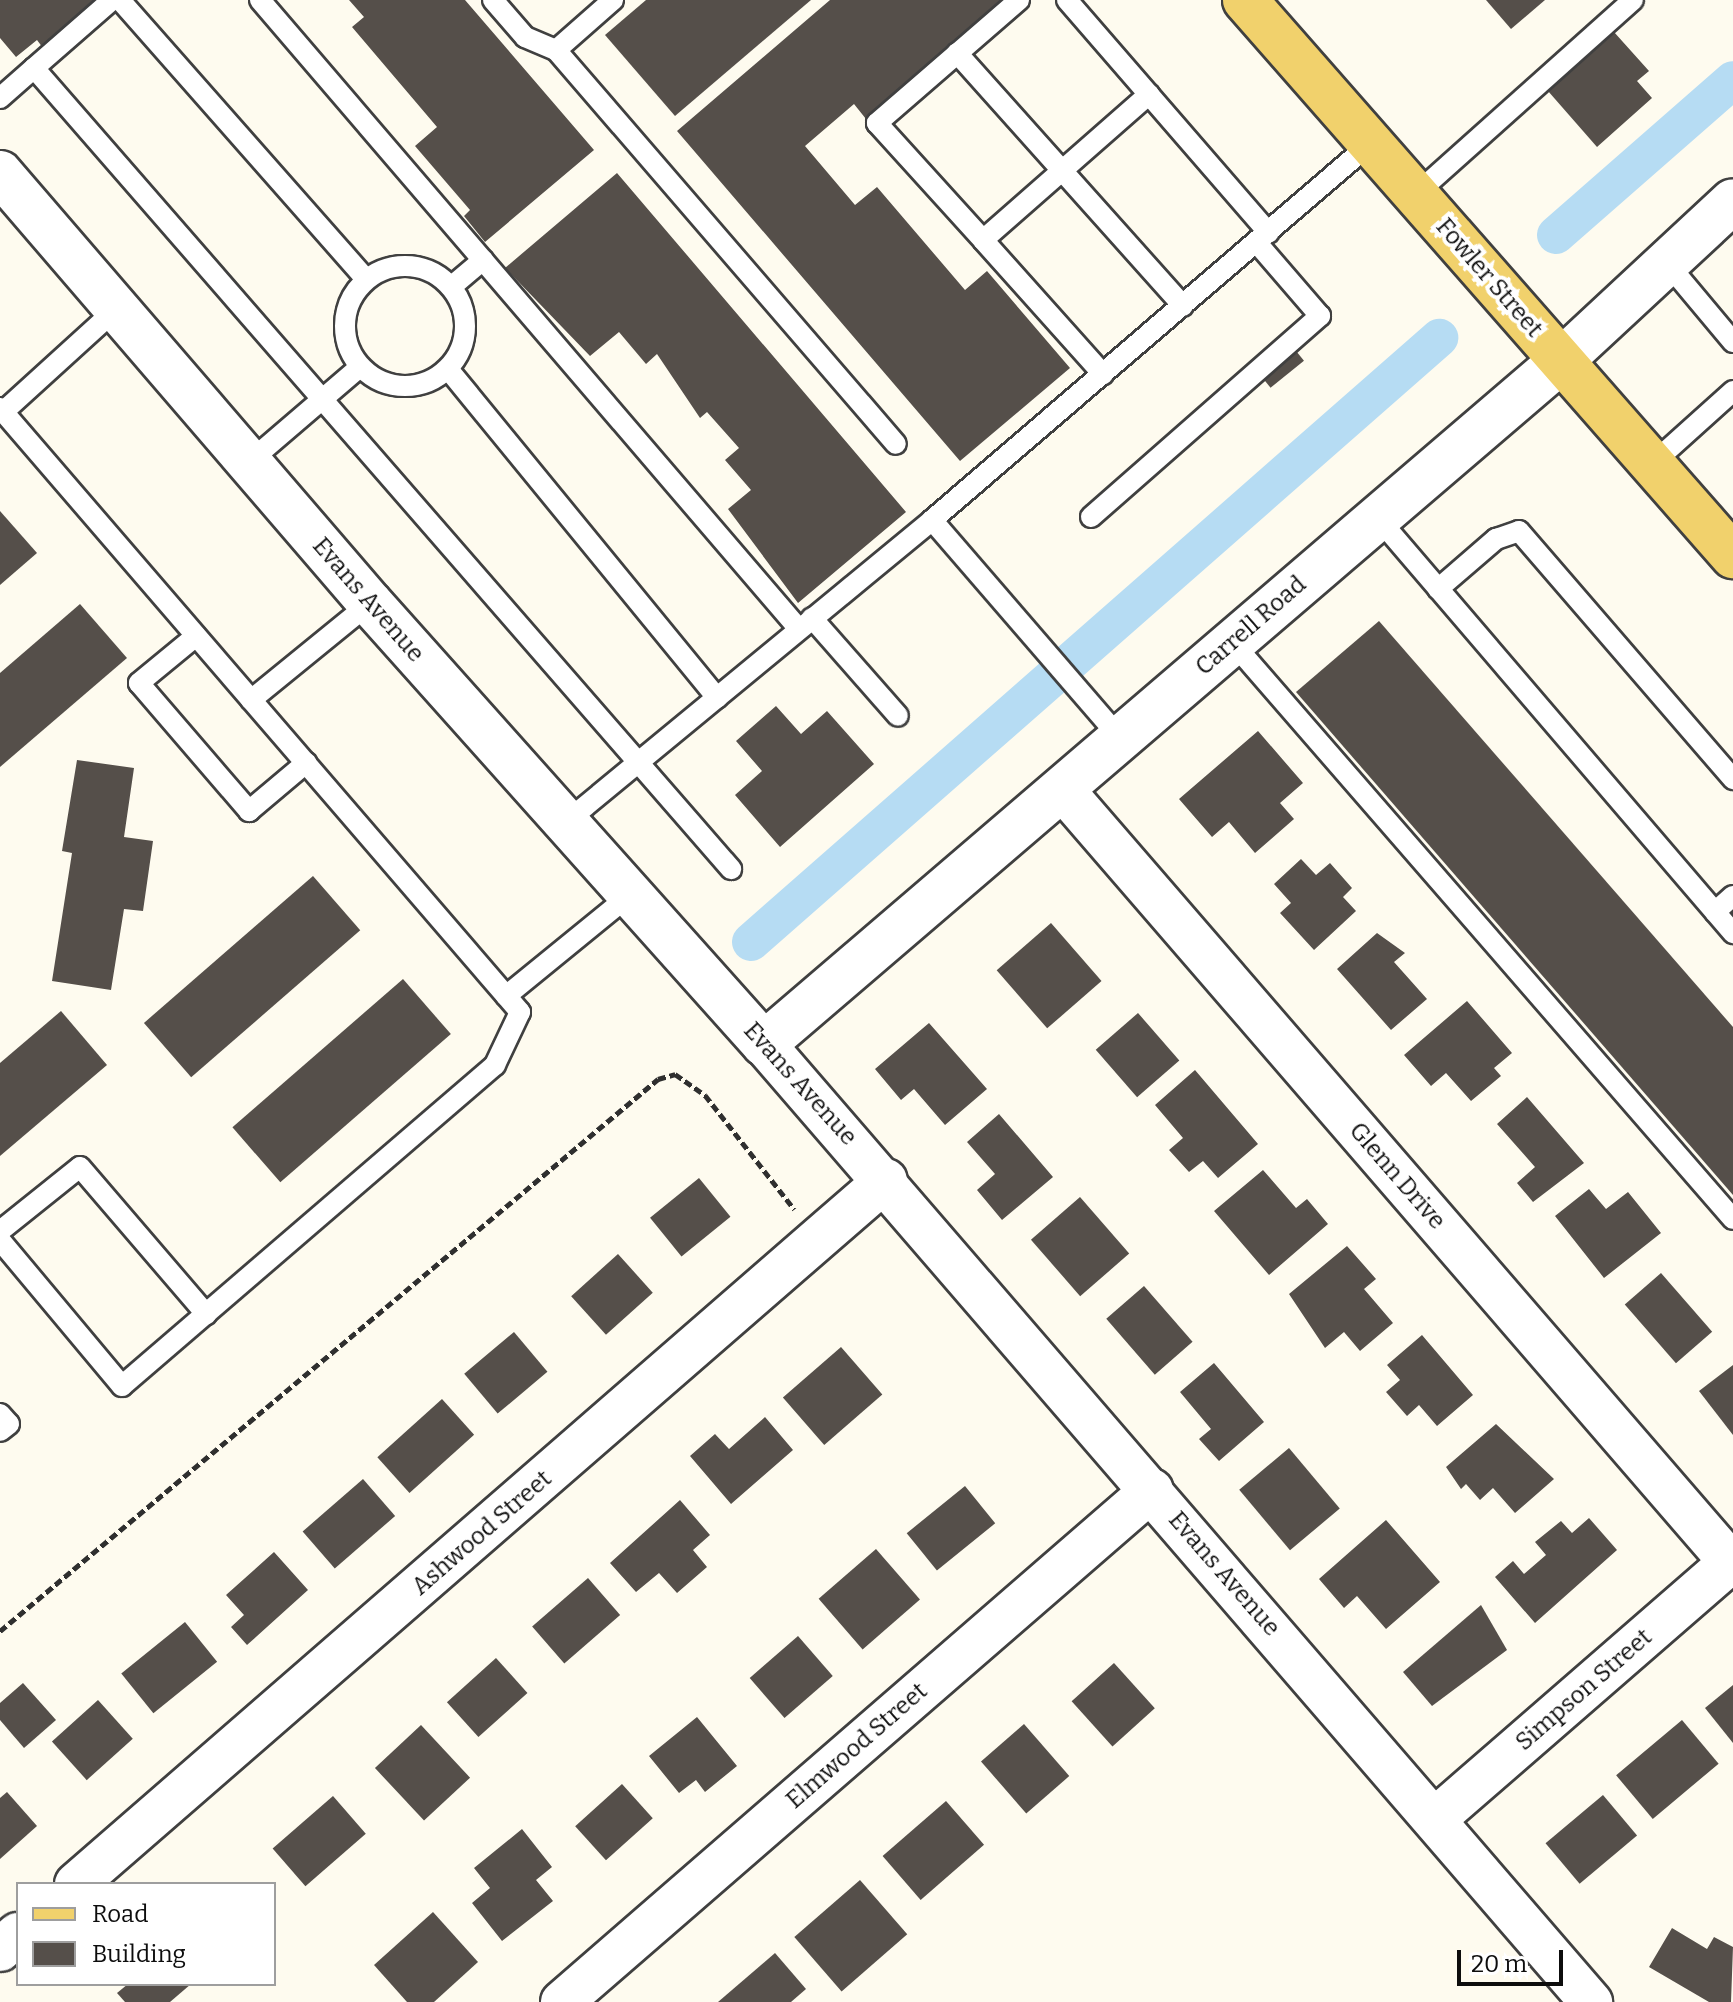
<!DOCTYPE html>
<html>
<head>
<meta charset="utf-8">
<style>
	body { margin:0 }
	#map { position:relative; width:1733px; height:2002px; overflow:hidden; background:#fefbef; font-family:Bitter,serif }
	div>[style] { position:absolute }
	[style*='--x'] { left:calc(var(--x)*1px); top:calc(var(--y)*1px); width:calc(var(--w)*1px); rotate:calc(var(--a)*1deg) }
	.canal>* { height:38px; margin:-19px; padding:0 19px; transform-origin:19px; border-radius:19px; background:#b6dcf3 }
	.building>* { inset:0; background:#554f4a; transform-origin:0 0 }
	.path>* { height:5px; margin-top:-2.5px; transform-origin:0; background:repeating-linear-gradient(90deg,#2f2f2f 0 8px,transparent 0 12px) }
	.roads { filter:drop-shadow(2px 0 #404040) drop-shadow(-2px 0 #404040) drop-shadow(0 2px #404040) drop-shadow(0 -2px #404040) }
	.service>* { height:20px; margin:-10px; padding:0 10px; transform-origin:10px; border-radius:10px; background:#fff }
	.service>.ring { margin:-10px; padding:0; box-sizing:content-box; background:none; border:20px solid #fff; border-radius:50% }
	.minor>* { height:42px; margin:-21px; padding:0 21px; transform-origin:21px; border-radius:21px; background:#fff }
	.tertiary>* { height:44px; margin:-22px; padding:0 22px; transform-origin:22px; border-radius:22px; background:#fff }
	.primary>* { height:44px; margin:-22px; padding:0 22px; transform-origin:22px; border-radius:22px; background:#f1d16c }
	span { translate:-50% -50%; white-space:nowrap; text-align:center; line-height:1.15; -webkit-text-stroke:8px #fff; paint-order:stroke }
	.street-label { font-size:24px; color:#0d0d0d }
	.legend { position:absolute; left:16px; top:1882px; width:260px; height:104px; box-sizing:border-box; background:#fff; border:2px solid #9e9e9e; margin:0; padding:10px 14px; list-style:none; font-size:24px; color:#0d0d0d }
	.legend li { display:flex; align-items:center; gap:16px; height:40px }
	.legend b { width:40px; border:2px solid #9e9e9e }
	.scale { position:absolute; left:1457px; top:1950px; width:106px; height:36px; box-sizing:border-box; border:4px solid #0d0d0d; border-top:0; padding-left:10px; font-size:24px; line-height:28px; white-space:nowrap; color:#0d0d0d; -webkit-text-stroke:6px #fff; paint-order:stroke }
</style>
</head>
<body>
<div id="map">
	<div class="canal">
		<div style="--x:1556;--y:235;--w:235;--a:-41.2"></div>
		<div style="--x:751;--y:942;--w:916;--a:-41.28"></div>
	</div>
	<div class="building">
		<div style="clip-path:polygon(0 0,95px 0,46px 52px,37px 40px,16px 57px,0 38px)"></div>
		<div style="clip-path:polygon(349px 0,465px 0,594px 150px,485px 242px,464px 216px,470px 210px,415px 146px,437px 127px,352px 27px,364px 17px)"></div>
		<div style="clip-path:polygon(646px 0,811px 0,675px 116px,605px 35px)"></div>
		<div style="clip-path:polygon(830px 0,1014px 0,870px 124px,854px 104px,805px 146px,855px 205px,877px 187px,965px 290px,987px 271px,1070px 368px,960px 461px,677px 131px)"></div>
		<div style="clip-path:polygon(1486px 0,1545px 0,1511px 29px)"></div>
		<div style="clip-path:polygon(1614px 32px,1649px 71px,1637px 81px,1652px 98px,1597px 147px,1548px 91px)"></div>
		<div style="clip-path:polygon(617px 173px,906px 512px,798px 603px,728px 509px,751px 490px,725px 460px,739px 448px,707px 412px,700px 418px,657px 354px,646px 364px,619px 332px,590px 356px,505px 268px)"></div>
		<div style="left:1292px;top:346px;width:19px;height:43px;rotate:51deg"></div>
		<div style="clip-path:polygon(0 511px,37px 553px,0 585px)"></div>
		<div style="clip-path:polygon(80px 604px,127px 658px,0 767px,0 673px)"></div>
		<div style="clip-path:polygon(1379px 621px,1733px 1027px,1733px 1195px,1296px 692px)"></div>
		<div style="clip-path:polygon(776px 706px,801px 734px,827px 711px,874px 764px,780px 847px,735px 795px,762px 771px,736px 741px)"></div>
		<div style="clip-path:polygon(1258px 731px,1303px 783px,1280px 803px,1294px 819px,1255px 853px,1229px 822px,1212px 837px,1179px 799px)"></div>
		<div style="clip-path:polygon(77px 760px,134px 768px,124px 837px,153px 841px,143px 911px,124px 909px,111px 990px,52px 981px,72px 853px,62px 851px)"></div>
		<div style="clip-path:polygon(1301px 859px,1316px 875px,1330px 863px,1352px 888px,1343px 897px,1356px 911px,1314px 950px,1280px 913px,1291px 903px,1274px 884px)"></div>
		<div style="left:313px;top:876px;width:72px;height:224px;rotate:49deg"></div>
		<div style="left:1051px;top:923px;width:77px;height:72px;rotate:49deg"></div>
		<div style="clip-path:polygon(1377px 933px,1405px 953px,1394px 962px,1427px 999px,1391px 1030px,1337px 969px)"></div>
		<div style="left:403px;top:979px;width:73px;height:226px;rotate:49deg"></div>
		<div style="clip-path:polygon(1467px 1001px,1512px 1053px,1494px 1068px,1501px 1076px,1471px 1101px,1446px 1073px,1431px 1086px,1404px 1055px)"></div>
		<div style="clip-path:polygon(61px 1011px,107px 1065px,0 1156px,0 1063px)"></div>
		<div style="left:1138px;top:1013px;width:63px;height:56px;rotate:49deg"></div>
		<div style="clip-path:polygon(929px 1023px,987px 1089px,945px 1125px,914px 1089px,901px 1100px,875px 1069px)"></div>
		<div style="clip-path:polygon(1195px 1070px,1258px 1144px,1218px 1178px,1203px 1161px,1189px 1172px,1169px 1150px,1183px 1138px,1155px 1105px)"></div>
		<div style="clip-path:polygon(1527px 1097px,1584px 1163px,1533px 1202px,1517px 1183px,1535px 1167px,1497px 1124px)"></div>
		<div style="clip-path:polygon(999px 1114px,1053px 1177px,1002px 1220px,977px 1190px,995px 1174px,967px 1142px)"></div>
		<div style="clip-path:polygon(1263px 1170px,1296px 1208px,1307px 1199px,1328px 1224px,1269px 1275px,1214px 1211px)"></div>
		<div style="left:699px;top:1178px;width:50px;height:63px;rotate:51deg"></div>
		<div style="clip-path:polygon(1589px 1189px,1606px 1209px,1628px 1192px,1661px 1233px,1604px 1278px,1555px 1216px)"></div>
		<div style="left:1080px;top:1197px;width:75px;height:65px;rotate:49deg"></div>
		<div style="clip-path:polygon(1347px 1246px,1376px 1279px,1364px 1289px,1393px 1323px,1360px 1351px,1344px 1332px,1325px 1348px,1289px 1294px)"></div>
		<div style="left:618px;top:1254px;width:52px;height:63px;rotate:48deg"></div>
		<div style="left:1661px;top:1273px;width:78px;height:48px;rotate:49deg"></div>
		<div style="left:1144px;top:1286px;width:74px;height:50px;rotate:49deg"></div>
		<div style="left:514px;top:1332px;width:52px;height:65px;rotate:50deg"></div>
		<div style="clip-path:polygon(1422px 1335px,1473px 1395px,1437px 1426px,1419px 1405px,1407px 1416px,1386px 1392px,1400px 1380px,1387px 1365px)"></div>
		<div style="left:841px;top:1347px;width:63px;height:77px;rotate:49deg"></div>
		<div style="clip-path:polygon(1214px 1363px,1264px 1422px,1219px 1461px,1199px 1439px,1211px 1429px,1180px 1392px)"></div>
		<div style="clip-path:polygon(1733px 1365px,1733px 1435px,1699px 1391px)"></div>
		<div style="left:442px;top:1399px;width:48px;height:87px;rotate:48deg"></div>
		<div style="clip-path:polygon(765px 1417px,793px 1450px,731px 1504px,690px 1456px,715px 1434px,729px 1449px)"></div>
		<div style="clip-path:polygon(1496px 1424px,1554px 1479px,1515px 1513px,1493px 1488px,1480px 1500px,1466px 1484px,1461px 1489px,1446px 1467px)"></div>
		<div style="left:1289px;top:1448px;width:79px;height:65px;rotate:50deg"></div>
		<div style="left:363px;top:1479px;width:49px;height:80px;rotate:49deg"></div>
		<div style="left:965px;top:1486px;width:48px;height:75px;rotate:51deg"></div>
		<div style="clip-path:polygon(680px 1500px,710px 1535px,693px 1550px,707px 1567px,677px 1593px,659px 1573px,636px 1592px,610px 1563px)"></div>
		<div style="clip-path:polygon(1589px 1518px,1617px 1550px,1535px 1623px,1495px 1577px,1513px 1561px,1524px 1574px,1546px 1555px,1535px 1542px,1561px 1521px,1572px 1533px)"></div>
		<div style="clip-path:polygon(1386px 1520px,1440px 1582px,1386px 1629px,1357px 1596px,1344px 1608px,1319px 1579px)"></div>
		<div style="left:876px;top:1549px;width:67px;height:76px;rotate:49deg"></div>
		<div style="clip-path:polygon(274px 1552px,308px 1590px,247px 1645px,231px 1627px,244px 1615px,226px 1595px)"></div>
		<div style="left:588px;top:1578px;width:49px;height:74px;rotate:49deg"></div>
		<div style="clip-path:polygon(1481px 1605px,1507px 1650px,1432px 1706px,1403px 1672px)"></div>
		<div style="left:185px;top:1622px;width:51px;height:82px;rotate:51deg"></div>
		<div style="left:798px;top:1636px;width:53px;height:64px;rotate:49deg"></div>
		<div style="left:496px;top:1658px;width:47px;height:66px;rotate:48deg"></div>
		<div style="left:1114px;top:1663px;width:61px;height:57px;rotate:48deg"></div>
		<div style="clip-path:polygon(23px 1683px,56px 1720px,24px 1748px,0 1720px,0 1703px)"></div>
		<div style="clip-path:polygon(1733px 1685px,1733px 1743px,1705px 1708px)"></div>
		<div style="left:98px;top:1700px;width:52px;height:62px;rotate:48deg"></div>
		<div style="clip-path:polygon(697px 1717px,737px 1766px,705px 1792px,696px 1780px,679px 1793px,649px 1756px)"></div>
		<div style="left:1682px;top:1720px;width:57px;height:86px;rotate:50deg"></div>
		<div style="left:1024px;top:1724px;width:69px;height:57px;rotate:49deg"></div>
		<div style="left:421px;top:1725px;width:72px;height:63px;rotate:47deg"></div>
		<div style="left:622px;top:1784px;width:46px;height:63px;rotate:48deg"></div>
		<div style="clip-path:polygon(7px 1792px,37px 1826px,0 1859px,0 1798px)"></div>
		<div style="left:1603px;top:1795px;width:53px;height:75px;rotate:50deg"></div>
		<div style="left:333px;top:1796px;width:50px;height:80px;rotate:49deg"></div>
		<div style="left:946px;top:1801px;width:58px;height:84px;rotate:49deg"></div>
		<div style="clip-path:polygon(522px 1829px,552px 1867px,536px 1880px,553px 1901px,502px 1941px,472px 1903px,490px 1888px,474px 1868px)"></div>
		<div style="left:860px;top:1880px;width:72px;height:87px;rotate:49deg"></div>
		<div style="clip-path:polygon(433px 1912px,478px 1962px,434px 2002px,407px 2002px,374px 1965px)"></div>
		<div style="clip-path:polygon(1672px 1928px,1707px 1949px,1714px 1937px,1733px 1947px,1731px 2002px,1709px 2002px,1649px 1967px)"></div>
		<div style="clip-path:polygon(775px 1953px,806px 1989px,791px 2002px,718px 2002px)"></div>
		<div style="clip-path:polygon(128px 1984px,191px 1984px,170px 2002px,125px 2002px,117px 1993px)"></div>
	</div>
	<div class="path">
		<div style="--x:0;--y:1631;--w:859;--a:-39.99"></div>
		<div style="--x:658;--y:1079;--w:18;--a:-16"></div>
		<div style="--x:675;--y:1074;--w:37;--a:35"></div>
		<div style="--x:705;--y:1095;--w:145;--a:52"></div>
	</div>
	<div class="roads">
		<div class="service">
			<div style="--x:120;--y:0;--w:372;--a:48.6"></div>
			<div style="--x:260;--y:0;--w:828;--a:49.41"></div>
			<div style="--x:493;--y:0;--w:49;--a:49.1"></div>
			<div style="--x:525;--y:37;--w:34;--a:23"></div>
			<div style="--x:613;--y:0;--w:76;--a:138.7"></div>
			<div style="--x:556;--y:50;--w:520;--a:49.21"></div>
			<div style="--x:1019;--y:0;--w:188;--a:139.1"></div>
			<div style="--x:877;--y:123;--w:158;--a:47.8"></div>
			<div style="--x:983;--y:240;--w:221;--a:-41.3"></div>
			<div style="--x:1067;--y:0;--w:308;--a:49.1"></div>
			<div style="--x:957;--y:53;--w:339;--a:48.2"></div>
			<div style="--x:34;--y:68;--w:103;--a:-41.1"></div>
			<div style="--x:0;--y:98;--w:45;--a:-41.4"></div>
			<div style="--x:34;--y:68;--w:1062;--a:48.97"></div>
			<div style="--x:1416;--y:194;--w:291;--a:-41.8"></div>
			<div style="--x:983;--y:240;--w:180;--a:48.2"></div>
			<div style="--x:1667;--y:263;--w:103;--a:50.1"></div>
			<div class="ring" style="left:345px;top:266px;width:100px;height:100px"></div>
			<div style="--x:451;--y:287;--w:42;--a:-40.2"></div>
			<div style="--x:448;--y:369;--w:425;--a:50.7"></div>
			<div style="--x:0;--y:408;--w:797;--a:49.27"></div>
			<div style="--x:520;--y:1012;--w:59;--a:115.3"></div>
			<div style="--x:495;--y:1065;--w:492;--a:139.3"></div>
			<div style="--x:122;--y:1386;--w:190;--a:-129.9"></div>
			<div style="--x:3;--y:412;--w:153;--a:-42.3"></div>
			<div style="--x:249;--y:462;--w:146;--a:-40.6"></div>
			<div style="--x:1652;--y:464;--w:109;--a:-42"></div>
			<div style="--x:1091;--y:517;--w:305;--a:-41.3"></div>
			<div style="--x:1320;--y:316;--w:96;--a:-130.8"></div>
			<div style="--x:1377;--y:517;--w:548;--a:49.44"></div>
			<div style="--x:1438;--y:589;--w:77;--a:-40.8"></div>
			<div style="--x:1496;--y:539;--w:24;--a:-19"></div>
			<div style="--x:1519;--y:531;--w:328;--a:49.2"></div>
			<div style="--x:812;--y:618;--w:130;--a:48.7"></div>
			<div style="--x:196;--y:636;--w:74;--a:140.5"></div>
			<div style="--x:139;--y:683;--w:169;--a:49.3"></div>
			<div style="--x:249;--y:811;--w:75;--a:-40.1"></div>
			<div style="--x:1232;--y:642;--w:764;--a:49.03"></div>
			<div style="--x:251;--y:700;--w:154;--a:-39.2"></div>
			<div style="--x:1121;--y:739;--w:289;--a:-130.8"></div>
			<div style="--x:932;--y:520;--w:579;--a:-40.65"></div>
			<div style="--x:566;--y:822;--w:476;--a:-39.5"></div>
			<div style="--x:1715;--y:912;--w:24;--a:-42"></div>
			<div style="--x:506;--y:996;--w:160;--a:-39.2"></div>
			<div style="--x:0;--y:1231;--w:102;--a:-38.7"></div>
			<div style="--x:80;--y:1167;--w:194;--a:49.4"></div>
			<div style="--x:0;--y:1414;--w:13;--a:48"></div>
			<div style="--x:9;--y:1424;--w:11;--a:142"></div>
		</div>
		<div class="minor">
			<div style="--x:1063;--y:790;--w:1020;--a:49.17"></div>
			<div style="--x:764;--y:1044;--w:1266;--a:49.2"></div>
			<div style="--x:1435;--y:1819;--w:395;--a:-41"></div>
			<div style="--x:76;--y:1884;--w:1073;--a:-41"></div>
			<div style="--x:0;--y:1950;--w:24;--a:-42"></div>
			<div style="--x:562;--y:2002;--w:781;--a:-40.95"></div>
		</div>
		<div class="tertiary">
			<div style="--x:0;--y:173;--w:567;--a:49.29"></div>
			<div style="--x:370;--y:603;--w:591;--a:48.22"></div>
			<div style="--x:764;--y:1044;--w:1051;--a:-40.6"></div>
			<div style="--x:1562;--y:360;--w:233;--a:-42.9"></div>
		</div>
		<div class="primary">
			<div style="--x:1245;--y:0;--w:740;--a:48.73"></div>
		</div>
	</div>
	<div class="street-label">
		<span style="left:1489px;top:278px;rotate:49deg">Fowler Street</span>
		<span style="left:368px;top:600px;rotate:49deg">Evans Avenue</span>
		<span style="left:1251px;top:626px;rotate:-41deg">Carrell Road</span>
		<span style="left:800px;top:1084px;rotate:48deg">Evans Avenue</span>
		<span style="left:1397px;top:1176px;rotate:49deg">Glenn Drive</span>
		<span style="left:482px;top:1533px;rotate:-41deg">Ashwood Street</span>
		<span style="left:1224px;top:1574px;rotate:49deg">Evans Avenue</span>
		<span style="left:1584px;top:1690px;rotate:-41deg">Simpson Street</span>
		<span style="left:857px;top:1746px;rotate:-41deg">Elmwood Street</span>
	</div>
	<ul class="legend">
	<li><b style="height:10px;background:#f1d16c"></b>Road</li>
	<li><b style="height:22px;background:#554f4a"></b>Building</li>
	</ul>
	<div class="scale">20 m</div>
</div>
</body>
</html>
